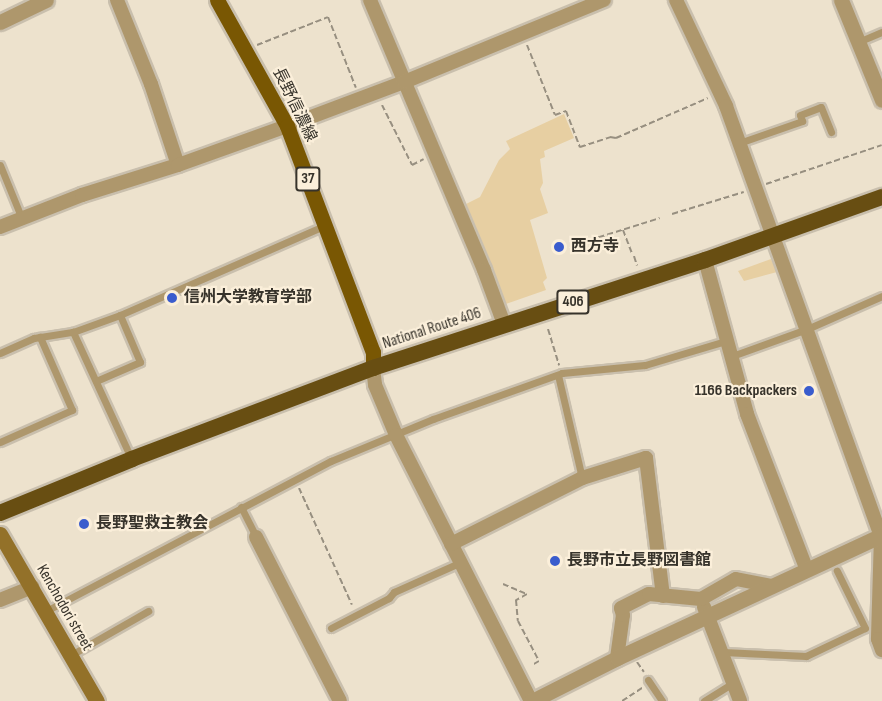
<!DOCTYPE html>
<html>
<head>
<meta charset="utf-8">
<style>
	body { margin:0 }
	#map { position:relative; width:882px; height:701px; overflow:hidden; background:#ede2cd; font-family:"Sofia Sans Condensed","Noto Sans JP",sans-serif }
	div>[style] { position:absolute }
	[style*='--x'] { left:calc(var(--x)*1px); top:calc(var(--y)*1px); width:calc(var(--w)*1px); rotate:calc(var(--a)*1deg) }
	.green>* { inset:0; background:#e7cfa2 }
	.path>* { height:2px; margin-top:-1px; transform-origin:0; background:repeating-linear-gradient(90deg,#978f80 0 6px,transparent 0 9px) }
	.roads { filter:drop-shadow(2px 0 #c9bfad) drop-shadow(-2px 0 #c9bfad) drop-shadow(0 2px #c9bfad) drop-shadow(0 -2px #c9bfad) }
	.service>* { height:7px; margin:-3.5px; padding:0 3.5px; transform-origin:3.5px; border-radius:3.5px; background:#ae976c }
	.minor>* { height:14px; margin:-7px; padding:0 7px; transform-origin:7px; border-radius:7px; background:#ae976c }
	.tertiary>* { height:15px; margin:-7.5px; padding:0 7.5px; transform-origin:7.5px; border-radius:7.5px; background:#ae976c }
	.secondary>* { height:15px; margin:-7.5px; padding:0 7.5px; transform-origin:7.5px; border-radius:7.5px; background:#937129 }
	.primary>* { height:15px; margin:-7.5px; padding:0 7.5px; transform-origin:7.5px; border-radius:7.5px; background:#795703 }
	.trunk>* { height:16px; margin:-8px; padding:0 8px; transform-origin:8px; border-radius:8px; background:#684e12 }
	.dots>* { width:16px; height:16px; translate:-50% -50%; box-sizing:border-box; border:3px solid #fbefda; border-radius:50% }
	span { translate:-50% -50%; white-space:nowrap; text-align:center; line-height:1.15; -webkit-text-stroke:4.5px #fbefda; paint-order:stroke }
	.shield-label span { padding:2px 4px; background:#fbefda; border:2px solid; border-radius:4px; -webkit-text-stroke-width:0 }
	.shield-label { font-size:15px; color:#37332b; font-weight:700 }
	.street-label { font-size:16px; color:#37332b }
	.poi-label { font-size:16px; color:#37332b; font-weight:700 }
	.left { translate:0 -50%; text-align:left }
	.right { translate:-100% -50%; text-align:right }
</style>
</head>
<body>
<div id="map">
	<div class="green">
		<div style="clip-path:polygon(564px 114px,574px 138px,544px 151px,545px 157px,540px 159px,543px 183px,540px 189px,548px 213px,530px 220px,547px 278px,543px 282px,546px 290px,503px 305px,462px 206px,480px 197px,499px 160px,510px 149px,506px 141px)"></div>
		<div style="clip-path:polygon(771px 259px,777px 272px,744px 281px,738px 271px)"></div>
	</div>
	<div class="path">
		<div style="--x:257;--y:45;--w:76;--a:-21.5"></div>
		<div style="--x:328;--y:17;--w:76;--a:68.5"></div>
		<div style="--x:527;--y:45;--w:75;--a:68.2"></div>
		<div style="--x:555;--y:115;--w:12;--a:-20"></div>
		<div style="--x:566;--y:111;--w:39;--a:69"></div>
		<div style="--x:580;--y:147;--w:32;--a:-18"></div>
		<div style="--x:610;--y:137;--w:6;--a:9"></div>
		<div style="--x:616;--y:138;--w:100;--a:-23.5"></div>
		<div style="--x:382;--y:105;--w:67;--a:63.4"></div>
		<div style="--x:412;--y:165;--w:13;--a:-27"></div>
		<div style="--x:766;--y:184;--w:122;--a:-18.6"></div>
		<div style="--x:672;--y:214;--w:75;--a:-17"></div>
		<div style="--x:623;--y:230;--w:25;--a:69"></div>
		<div style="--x:590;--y:240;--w:73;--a:-17.4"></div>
		<div style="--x:634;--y:256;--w:10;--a:73"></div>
		<div style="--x:548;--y:329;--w:38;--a:73"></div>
		<div style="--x:299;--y:488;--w:128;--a:65.6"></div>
		<div style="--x:503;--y:584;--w:26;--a:23"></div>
		<div style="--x:527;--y:594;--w:13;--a:151"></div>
		<div style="--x:516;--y:600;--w:21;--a:85"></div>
		<div style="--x:518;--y:621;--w:45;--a:62.3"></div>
		<div style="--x:539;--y:661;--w:8;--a:150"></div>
		<div style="--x:637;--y:662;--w:12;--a:55"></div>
		<div style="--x:622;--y:701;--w:24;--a:-33"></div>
	</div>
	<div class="roads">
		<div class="service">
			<div style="--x:858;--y:42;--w:26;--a:-23"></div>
			<div style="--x:739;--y:143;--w:67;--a:-19.2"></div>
			<div style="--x:802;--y:121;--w:6;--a:-108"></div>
			<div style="--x:800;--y:115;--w:22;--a:-21"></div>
			<div style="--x:821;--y:107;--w:27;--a:68"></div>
			<div style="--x:0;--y:165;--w:58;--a:67.8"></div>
			<div style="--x:0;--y:353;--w:37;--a:-24"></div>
			<div style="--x:34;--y:338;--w:39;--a:-9"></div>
			<div style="--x:732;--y:356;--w:80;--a:-19.8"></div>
			<div style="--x:807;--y:329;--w:82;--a:-23.7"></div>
			<div style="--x:558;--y:375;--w:106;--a:76.9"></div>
			<div style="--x:96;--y:381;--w:48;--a:-23.4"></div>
			<div style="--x:140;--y:362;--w:51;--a:-113.1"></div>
			<div style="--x:0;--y:442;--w:79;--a:-24"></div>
			<div style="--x:72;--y:410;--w:80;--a:-113.7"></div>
			<div style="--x:131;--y:458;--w:139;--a:-114.7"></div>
			<div style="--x:73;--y:332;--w:50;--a:-19.9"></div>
			<div style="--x:120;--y:315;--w:225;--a:-23.6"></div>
			<div style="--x:241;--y:507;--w:34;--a:63"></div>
			<div style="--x:46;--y:611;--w:322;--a:-27.8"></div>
			<div style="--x:331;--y:461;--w:110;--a:-22.4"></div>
			<div style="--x:433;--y:419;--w:137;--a:-19.6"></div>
			<div style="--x:562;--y:373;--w:83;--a:-5.5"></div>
			<div style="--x:645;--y:365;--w:88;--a:-16.6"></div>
			<div style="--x:331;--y:628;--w:65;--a:-27.3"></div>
			<div style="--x:389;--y:598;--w:8;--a:-50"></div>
			<div style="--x:394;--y:592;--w:73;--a:-24.1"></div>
			<div style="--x:723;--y:652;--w:83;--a:2.8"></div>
			<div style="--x:806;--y:656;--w:65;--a:-25.4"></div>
			<div style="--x:865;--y:628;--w:64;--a:-116.2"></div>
			<div style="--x:71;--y:655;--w:89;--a:-29.7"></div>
			<div style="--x:648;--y:680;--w:25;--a:56"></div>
			<div style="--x:704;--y:701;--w:34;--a:-32"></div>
		</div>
		<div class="minor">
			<div style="--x:117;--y:0;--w:91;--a:68"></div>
			<div style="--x:151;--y:84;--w:85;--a:71.6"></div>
			<div style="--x:370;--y:0;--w:293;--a:67.1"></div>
			<div style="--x:484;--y:270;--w:58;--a:69.7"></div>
			<div style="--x:676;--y:0;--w:117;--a:64.7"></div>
			<div style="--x:726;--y:106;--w:457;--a:70.2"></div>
			<div style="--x:881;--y:536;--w:103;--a:91.7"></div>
			<div style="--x:878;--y:639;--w:12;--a:70"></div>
			<div style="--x:0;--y:227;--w:88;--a:-21.3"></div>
			<div style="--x:82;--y:195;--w:101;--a:-17.4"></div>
			<div style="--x:178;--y:165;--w:116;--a:-19.7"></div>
			<div style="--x:287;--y:126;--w:125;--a:-20.6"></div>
			<div style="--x:404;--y:82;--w:216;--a:-22.3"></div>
			<div style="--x:705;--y:260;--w:160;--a:74.7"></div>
			<div style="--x:747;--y:414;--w:167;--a:69"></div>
			<div style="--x:373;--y:368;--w:17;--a:83"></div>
			<div style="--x:375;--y:385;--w:54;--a:67.2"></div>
			<div style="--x:396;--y:435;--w:298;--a:63.1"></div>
			<div style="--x:256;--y:537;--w:184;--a:62.9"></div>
			<div style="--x:451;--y:544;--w:147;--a:-26.7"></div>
			<div style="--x:582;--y:478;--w:67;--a:-17.4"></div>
			<div style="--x:646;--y:458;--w:139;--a:83"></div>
			<div style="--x:0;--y:600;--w:35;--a:-22"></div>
			<div style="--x:704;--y:607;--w:101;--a:69"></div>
			<div style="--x:617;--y:658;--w:43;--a:-82.1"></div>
			<div style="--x:623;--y:615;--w:7;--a:-106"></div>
			<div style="--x:621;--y:608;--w:31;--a:-27"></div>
			<div style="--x:649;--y:594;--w:52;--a:5.5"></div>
			<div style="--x:701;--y:599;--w:40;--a:-29.7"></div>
			<div style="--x:736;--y:579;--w:37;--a:11"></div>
		</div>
		<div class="tertiary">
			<div style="--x:841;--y:0;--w:108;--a:67.7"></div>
			<div style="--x:0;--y:22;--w:51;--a:-25.6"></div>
			<div style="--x:532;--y:701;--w:95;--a:-26.8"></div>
			<div style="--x:617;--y:658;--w:292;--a:-24.9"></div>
		</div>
		<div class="secondary">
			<div style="--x:0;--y:534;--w:193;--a:59.9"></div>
		</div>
		<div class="primary">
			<div style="--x:217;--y:0;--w:144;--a:60.9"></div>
			<div style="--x:287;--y:126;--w:242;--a:69.2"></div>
			<div style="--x:373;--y:352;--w:16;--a:90"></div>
		</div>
		<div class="trunk">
			<div style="--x:0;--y:513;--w:143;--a:-22.2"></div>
			<div style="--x:132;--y:459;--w:258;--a:-20.7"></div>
			<div style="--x:373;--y:368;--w:349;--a:-18"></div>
			<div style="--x:705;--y:260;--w:188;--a:-19.6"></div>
		</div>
	</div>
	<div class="dots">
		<div style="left:559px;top:247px;background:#3a5ccd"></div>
		<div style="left:172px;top:298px;background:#3a5ccd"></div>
		<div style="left:809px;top:391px;background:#3a5ccd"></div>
		<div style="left:84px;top:524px;background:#3a5ccd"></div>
		<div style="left:555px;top:561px;background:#3a5ccd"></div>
	</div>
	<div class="shield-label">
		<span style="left:308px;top:179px">37</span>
		<span style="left:573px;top:302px">406</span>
	</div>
	<div class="street-label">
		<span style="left:294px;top:105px;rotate:64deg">長野信濃線</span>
		<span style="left:432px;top:329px;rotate:-18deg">National Route 406</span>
		<span style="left:64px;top:608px;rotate:60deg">Kenchodori street</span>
	</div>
	<div class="poi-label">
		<span class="left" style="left:571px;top:247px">西方寺</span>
		<span class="left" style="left:184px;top:298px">信州大学教育学部</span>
		<span class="right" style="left:797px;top:391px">1166 Backpackers</span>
		<span class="left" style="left:96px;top:524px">長野聖救主教会</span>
		<span class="left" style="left:567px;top:561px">長野市立長野図書館</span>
	</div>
</div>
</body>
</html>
